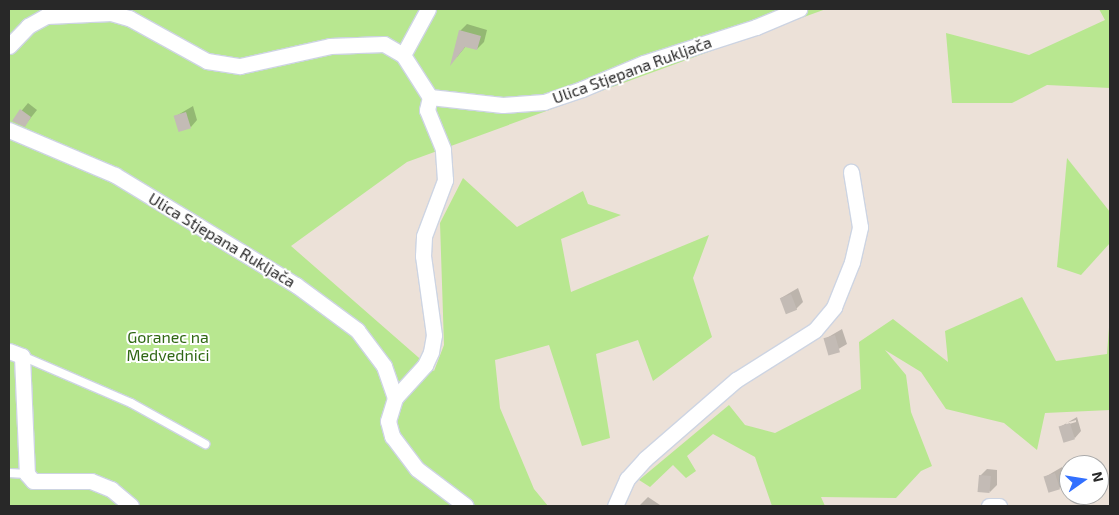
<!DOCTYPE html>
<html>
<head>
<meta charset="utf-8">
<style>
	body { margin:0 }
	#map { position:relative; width:1119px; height:515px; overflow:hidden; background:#ece1d8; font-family:"Exo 2",sans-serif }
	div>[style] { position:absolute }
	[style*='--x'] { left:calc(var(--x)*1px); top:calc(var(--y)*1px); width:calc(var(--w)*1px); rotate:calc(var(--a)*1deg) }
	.green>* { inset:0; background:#b8e790 }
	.shadow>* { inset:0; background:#0003 }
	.building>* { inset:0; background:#c3bbb5; transform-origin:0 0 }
	.roads { filter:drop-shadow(1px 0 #cdd4e2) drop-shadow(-1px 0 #cdd4e2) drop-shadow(0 1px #cdd4e2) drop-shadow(0 -1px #cdd4e2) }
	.service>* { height:8px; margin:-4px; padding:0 4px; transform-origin:4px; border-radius:4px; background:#fff }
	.minor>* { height:15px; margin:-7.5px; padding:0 7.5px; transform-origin:7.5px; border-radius:7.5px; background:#fff }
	span { translate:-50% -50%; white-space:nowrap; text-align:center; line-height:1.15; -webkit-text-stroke:4px #fff; paint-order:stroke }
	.street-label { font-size:16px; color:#282828 }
	.park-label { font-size:16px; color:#306814 }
	.frame { position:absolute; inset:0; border:10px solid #282828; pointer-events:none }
	.north { position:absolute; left:1059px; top:455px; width:50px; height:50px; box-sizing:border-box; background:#fff; border:1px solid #a9a9a9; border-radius:50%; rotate:77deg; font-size:14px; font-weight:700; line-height:20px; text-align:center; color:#282828 }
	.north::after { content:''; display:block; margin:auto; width:18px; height:22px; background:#3270ff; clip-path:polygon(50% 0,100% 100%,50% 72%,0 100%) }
</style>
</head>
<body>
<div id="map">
	<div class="green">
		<div style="clip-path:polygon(9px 9px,826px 9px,407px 162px,291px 246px,434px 371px,444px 345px,440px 223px,463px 178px,517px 227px,583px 191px,588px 204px,621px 215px,561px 239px,571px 292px,709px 235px,693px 278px,712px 337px,653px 381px,638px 340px,596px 354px,610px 438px,582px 446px,549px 345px,495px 360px,500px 408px,534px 489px,548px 506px,9px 506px)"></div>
		<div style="clip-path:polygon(1099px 9px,1110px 9px,1110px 88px,1047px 85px,1012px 103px,952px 103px,946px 33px,1029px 55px,1105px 20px)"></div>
		<div style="clip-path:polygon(1067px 158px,1110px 212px,1110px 243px,1081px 275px,1057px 267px)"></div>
		<div style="clip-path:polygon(1022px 297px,1056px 361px,1107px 354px,1110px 314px,1110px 410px,1045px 413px,1037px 450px,1004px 423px,946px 409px,921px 372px,885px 350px,906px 375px,911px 412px,932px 466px,921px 471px,896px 498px,821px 497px,825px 506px,772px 506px,755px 457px,713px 434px,687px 456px,696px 471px,686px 478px,673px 465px,650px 487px,639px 480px,729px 405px,745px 425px,775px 433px,861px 389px,859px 342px,893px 319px,948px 362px,945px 331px)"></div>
	</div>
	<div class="shadow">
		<div style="clip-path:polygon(467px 24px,487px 30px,484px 42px,477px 49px,466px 46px,457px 57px,460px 31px)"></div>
		<div style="clip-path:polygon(28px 103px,37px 110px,25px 125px,14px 120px)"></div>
		<div style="clip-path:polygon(193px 106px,197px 120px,191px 127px,176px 116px)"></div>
		<div style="clip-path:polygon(798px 288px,803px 302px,796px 309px,781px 298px)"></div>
		<div style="clip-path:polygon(842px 329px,847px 344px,830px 354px,825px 339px)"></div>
		<div style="clip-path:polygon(evenodd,1077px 417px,1081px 431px,1075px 438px,1060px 427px,1077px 417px,1076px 420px,1076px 422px,1066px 425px,1066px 423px,1076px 420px)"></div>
		<div style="clip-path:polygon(1062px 467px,1067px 481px,1060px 488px,1045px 477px)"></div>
		<div style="clip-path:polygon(987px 469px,997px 470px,997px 485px,990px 492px,980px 476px)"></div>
		<div style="clip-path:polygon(648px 497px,660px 505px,659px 506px,639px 506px)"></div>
	</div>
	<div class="building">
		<div style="clip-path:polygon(459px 30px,481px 36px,477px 50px,465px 47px,450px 66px)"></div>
		<div style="clip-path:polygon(20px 109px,31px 117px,25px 127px,12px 121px)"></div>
		<div style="left:186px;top:112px;width:17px;height:13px;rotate:73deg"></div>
		<div style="left:791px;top:294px;width:17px;height:12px;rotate:69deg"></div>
		<div style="left:835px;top:335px;width:18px;height:12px;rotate:74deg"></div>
		<div style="left:1070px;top:423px;width:17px;height:12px;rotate:73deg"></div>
		<div style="left:1055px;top:473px;width:17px;height:12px;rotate:73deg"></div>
		<div style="left:979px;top:475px;width:12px;height:17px;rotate:5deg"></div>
	</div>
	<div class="roads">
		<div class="service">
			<div style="--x:22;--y:356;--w:119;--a:23.3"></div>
			<div style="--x:131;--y:403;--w:85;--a:29"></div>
			<div style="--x:9;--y:473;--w:18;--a:3"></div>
		</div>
		<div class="minor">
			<div style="--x:9;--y:46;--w:28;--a:-46"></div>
			<div style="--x:28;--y:26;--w:21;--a:-29"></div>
			<div style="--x:46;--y:16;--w:65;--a:-2.6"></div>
			<div style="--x:111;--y:13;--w:19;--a:16"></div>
			<div style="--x:129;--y:18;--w:89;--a:28.9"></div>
			<div style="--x:207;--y:61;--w:33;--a:9"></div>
			<div style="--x:240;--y:66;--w:92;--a:-12.5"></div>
			<div style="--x:330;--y:46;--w:54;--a:-2.1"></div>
			<div style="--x:384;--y:44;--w:22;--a:30"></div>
			<div style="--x:403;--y:55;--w:50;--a:57.3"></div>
			<div style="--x:430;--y:97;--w:73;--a:6.3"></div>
			<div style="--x:503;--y:105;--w:41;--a:-4.2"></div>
			<div style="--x:544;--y:102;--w:40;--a:-18.9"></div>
			<div style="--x:582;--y:89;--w:67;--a:-22.8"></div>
			<div style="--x:644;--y:63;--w:118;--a:-17.8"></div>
			<div style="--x:756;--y:27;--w:47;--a:-22.7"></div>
			<div style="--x:403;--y:55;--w:52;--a:-61.5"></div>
			<div style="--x:9;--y:130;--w:115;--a:23"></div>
			<div style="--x:115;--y:175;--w:212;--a:31.3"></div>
			<div style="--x:296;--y:285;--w:76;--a:36.4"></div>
			<div style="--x:357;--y:330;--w:45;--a:53.1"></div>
			<div style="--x:384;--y:366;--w:34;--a:71"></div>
			<div style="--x:395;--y:398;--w:24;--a:107"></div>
			<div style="--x:388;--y:421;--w:16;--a:75"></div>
			<div style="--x:392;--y:436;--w:41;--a:52.9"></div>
			<div style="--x:417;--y:469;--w:61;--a:37.1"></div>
			<div style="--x:9;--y:351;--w:14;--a:21"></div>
			<div style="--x:22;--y:356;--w:118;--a:87.6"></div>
			<div style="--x:27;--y:474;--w:9;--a:49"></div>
			<div style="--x:33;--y:481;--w:58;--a:0"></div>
			<div style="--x:91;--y:481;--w:22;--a:22"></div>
			<div style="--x:111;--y:489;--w:26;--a:40"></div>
			<div style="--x:395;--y:398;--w:45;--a:-47.7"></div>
			<div style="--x:425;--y:365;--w:14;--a:-65"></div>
			<div style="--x:431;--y:352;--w:17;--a:-80"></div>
			<div style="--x:434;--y:335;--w:80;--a:-97.9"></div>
			<div style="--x:423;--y:256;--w:20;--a:-87"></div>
			<div style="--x:424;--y:236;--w:60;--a:-69.4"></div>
			<div style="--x:445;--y:180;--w:31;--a:-94"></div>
			<div style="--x:443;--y:149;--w:42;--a:-112.3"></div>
			<div style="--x:427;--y:110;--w:13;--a:-77"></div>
			<div style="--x:615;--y:506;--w:30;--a:-66"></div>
			<div style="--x:627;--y:479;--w:27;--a:-48"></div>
			<div style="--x:645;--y:459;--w:121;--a:-41"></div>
			<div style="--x:736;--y:380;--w:93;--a:-32.3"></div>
			<div style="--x:815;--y:330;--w:30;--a:-50"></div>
			<div style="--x:834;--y:307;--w:48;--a:-68.2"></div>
			<div style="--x:852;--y:262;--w:36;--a:-77"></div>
			<div style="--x:860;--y:227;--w:56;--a:-99.3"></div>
			<div style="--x:989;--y:506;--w:10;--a:0"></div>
		</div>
	</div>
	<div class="street-label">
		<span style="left:632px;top:70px;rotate:-20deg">Ulica Stjepana Rukljača</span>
		<span style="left:222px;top:240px;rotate:31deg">Ulica Stjepana Rukljača</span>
	</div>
	<div class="park-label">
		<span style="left:168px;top:346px">Goranec na<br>Medvednici</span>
	</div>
	<div class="frame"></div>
	<div class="north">N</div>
</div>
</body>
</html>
